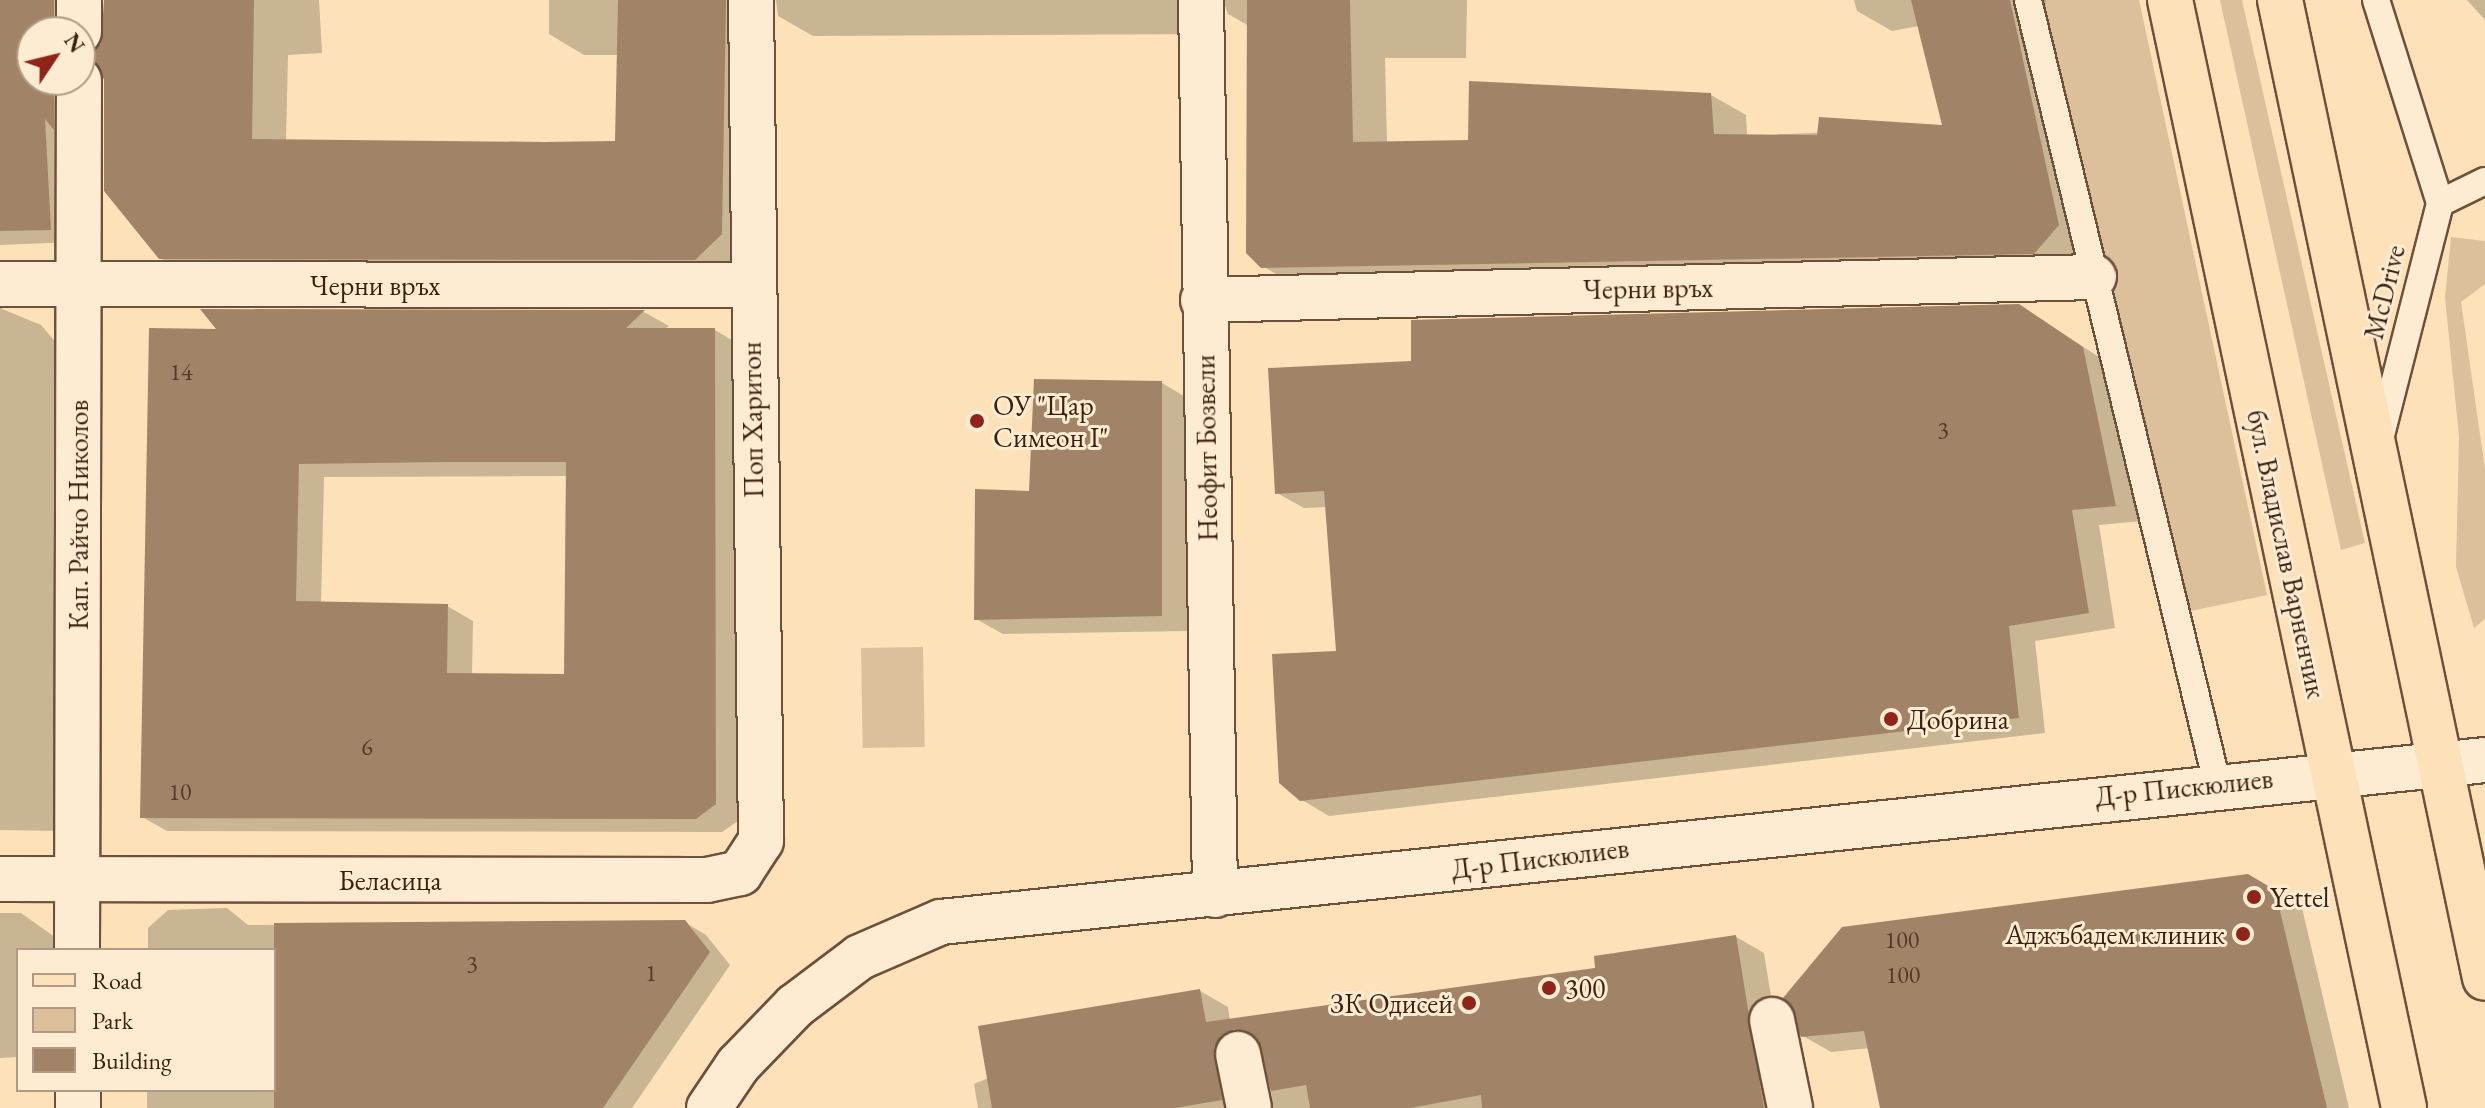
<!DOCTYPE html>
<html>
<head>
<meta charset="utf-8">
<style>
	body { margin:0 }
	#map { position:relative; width:2485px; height:1108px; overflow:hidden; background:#fce1b9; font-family:"EB Garamond",serif }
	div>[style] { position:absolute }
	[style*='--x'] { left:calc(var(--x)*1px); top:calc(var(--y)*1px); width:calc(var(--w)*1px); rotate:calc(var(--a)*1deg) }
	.green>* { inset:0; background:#dcc09c; transform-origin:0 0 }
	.shadow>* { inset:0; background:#0003 }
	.building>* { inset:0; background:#a18468 }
	.roads { filter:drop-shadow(2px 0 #6e503b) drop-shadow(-2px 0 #6e503b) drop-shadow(0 2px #6e503b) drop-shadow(0 -2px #6e503b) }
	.lane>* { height:26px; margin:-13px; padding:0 13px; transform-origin:13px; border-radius:13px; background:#fdecd2 }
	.street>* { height:44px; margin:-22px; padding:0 22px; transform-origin:22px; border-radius:22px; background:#fdecd2 }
	.secondary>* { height:44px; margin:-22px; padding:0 22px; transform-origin:22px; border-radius:22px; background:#fdecd2 }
	.primary>* { height:44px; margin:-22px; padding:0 22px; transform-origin:22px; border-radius:22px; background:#fce1b9 }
	.dots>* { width:22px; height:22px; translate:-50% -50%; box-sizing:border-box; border:4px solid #fdecd2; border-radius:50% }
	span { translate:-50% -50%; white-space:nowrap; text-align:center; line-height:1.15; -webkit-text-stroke:6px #fdecd2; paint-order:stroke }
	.number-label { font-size:24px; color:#573827 }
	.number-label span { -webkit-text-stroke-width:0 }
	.street-label { font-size:28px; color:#3e1f11 }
	.poi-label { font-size:28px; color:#3e1f11 }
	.left { translate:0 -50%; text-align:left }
	.right { translate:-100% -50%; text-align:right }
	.legend { position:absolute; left:16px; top:948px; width:260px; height:144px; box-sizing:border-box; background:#fdecd2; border:2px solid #b19a85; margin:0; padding:10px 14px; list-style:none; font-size:24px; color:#3e1f11 }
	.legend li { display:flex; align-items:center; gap:16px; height:40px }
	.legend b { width:40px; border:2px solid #b19a85 }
	.north { position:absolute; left:16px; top:16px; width:80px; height:80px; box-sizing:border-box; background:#fdecd2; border:2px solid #b19a85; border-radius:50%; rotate:55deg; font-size:22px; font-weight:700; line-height:32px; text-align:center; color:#3e1f11 }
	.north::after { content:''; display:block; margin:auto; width:28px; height:36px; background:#8f2418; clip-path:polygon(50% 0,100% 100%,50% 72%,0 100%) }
</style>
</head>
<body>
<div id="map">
	<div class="green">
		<div style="clip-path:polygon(2028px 0,2139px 0,2267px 595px,2172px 615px)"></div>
		<div style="clip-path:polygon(2220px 0,2242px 0,2365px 543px,2341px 550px)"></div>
		<div style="clip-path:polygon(2451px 237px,2485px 241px,2485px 284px,2461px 302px,2485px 469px,2485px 619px,2474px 628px,2456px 567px,2459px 436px,2445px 298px)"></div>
		<div style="left:923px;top:647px;width:100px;height:62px;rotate:89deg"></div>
	</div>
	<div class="shadow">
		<div style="clip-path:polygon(0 0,82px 0,78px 32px,32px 32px,32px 80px,80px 80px,81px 61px,74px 242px,0 245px)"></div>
		<div style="clip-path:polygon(104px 0,319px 0,322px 53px,288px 55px,286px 141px,617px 143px,619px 55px,584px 55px,549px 34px,549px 0,776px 0,764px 7px,731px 279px,196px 278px,160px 258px,106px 79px)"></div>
		<div style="clip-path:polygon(776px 0,1222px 0,1211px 34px,813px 36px,778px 16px)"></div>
		<div style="clip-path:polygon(1223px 0,1467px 0,1466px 58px,1385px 58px,1387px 143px,1470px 142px,1711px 95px,1746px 115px,1747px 136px,1945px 127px,1919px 26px,1892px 31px,1857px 11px,1854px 0,2046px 0,2044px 19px,2093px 245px,2070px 272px,1298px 286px,1262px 266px,1249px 26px,1228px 14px)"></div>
		<div style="clip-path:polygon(2467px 0,2485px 0,2485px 20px)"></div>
		<div style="clip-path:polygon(0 276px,2px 309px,41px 325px,68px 357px,59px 831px,0 830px)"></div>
		<div style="clip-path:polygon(2019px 306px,2110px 364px,2142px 521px,2099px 525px,2115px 628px,2035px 641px,2045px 733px,1329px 816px,1302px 800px,1338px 653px,1327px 507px,1304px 508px,1277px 493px,1413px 363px)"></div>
		<div style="clip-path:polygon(evenodd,204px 311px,644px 312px,669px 326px,664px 330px,715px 330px,740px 345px,741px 819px,722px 832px,167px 831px,142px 817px,220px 331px,204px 311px,568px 476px,566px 676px,472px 675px,473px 621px,447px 606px,321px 603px,324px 477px,568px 476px)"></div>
		<div style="clip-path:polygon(1162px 383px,1189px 399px,1188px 631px,1003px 634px,976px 619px,1031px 493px)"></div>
		<div style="clip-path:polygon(2247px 876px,2302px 908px,2349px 1108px,1882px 1108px,1870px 1048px,1831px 1052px,1803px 1036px)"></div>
		<div style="clip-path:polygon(227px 908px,248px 925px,684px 922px,706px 935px,730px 965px,632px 1108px,147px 1108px,147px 1090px,274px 1090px,274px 950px,148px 950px,148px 928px,168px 910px)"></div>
		<div style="clip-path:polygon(0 913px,21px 913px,73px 950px,18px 950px,18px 1057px,0 1058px)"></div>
		<div style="clip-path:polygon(1736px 937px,1764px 953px,1789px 1108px,1274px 1108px,1261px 1045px,1249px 1051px,1249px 1108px,978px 1108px,974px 1084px,1200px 991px,1228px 1007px,1230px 1021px,1597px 970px)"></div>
	</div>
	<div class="building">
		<div style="clip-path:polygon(0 0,54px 0,54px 32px,32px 32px,32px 80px,54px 80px,54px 130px,45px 119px,51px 230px,0 231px)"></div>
		<div style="clip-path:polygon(104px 0,254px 0,252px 139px,545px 142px,615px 141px,618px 0,726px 0,722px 234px,695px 260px,159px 259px,104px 191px,104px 79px,83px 56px,101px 44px)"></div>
		<div style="clip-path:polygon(1247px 0,1350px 0,1353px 142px,1468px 140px,1469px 81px,1711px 93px,1714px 134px,1817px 135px,1819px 117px,1942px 125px,1911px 0,2010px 0,2059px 225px,2034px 254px,1261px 268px,1246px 253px)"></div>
		<div style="clip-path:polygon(2019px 304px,2083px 347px,2116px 506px,2072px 510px,2089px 613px,2009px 626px,2019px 718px,1300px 801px,1279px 783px,1272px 654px,1336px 651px,1324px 491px,1275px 494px,1268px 368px,1411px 361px,1411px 320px)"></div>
		<div style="clip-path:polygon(evenodd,200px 309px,645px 310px,626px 328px,715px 328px,716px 804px,696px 819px,140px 818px,149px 328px,216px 329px,200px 309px,444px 462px,566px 462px,564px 674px,447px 673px,448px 604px,296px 601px,299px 464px,444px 462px)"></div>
		<div style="clip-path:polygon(1034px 379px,1162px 381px,1162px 616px,974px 620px,975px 489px,1029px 491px)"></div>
		<div style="clip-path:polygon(2248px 874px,2275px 890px,2327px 1108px,1880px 1108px,1864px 1031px,1801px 1037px,1783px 998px,1842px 927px)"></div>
		<div style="clip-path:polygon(685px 920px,710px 952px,603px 1108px,274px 1108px,274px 923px)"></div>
		<div style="clip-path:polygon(1736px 935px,1764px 1108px,1482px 1108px,1481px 1095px,1410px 1108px,1310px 1108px,1306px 1085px,1271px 1091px,1257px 1038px,1234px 1029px,1214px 1047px,1222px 1100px,1175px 1108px,992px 1108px,978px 1026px,1200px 989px,1206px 1022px,1595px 968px,1594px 956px)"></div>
	</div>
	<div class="roads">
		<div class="lane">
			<div style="--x:2028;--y:0;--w:805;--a:76.43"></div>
			<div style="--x:2376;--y:0;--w:213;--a:72.5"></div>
			<div style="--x:2440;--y:203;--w:50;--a:-26.1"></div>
			<div style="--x:2380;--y:439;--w:244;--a:-75.7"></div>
		</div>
		<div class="street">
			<div style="--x:1201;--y:0;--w:895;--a:89.1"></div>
			<div style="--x:79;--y:32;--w:32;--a:-90"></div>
			<div style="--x:0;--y:284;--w:749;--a:0.08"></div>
			<div style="--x:1203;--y:300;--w:891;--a:-1.48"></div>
			<div style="--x:0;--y:879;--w:707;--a:0.08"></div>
			<div style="--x:707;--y:880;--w:34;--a:-12"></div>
			<div style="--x:740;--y:873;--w:38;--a:-57"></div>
			<div style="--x:761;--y:841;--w:841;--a:-90.68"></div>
			<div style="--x:77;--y:950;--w:870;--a:-89.87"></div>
			<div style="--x:1772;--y:1020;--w:90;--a:78.4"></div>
			<div style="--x:1238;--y:1054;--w:55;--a:78.5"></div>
			<div style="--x:78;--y:1090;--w:18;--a:90"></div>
		</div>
		<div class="secondary">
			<div style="--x:709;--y:1108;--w:52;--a:-56"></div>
			<div style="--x:738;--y:1065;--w:82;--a:-46"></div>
			<div style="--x:795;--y:1006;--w:81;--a:-37"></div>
			<div style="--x:860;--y:957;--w:88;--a:-23.4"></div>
			<div style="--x:941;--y:922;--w:1552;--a:-5.99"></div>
		</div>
		<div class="primary">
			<div style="--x:2170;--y:0;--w:1132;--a:78.07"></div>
			<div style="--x:2280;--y:0;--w:999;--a:78.16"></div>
		</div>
	</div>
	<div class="dots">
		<div style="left:977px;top:421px;background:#8f2418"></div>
		<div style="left:1891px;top:719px;background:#8f2418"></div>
		<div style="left:2254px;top:897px;background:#8f2418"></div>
		<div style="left:2243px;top:934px;background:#8f2418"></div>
		<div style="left:1549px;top:988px;background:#8f2418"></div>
		<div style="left:1469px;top:1003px;background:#8f2418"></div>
	</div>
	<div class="number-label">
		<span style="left:181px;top:372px">14</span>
		<span style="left:1943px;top:430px">3</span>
		<span style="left:367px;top:747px">6</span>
		<span style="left:180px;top:792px">10</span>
		<span style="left:1902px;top:940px">100</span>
		<span style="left:472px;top:964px">3</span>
		<span style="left:651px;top:973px">1</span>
		<span style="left:1903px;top:975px">100</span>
	</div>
	<div class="street-label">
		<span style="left:375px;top:285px">Черни връх</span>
		<span style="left:1648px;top:288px;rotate:-1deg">Черни връх</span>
		<span style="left:2384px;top:292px;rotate:-76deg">McDrive</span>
		<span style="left:752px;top:420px;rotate:-91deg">Поп Харитон</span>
		<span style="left:1206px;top:448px;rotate:-91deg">Неофит Бозвели</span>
		<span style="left:78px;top:515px;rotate:-90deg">Кап. Райчо Николов</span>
		<span style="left:2287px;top:554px;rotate:78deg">бул. Владислав Варненчик</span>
		<span style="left:2184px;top:787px;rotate:-6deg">Д-р Пискюлиев</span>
		<span style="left:1540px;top:858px;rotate:-7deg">Д-р Пискюлиев</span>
		<span style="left:390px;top:880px">Беласица</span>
	</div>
	<div class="poi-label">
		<span class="left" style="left:993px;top:421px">ОУ "Цар<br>Симеон I"</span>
		<span class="left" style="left:1907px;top:719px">Добрина</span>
		<span class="left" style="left:2270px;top:897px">Yettel</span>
		<span class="right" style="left:2225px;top:934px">Аджъбадем клиник</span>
		<span class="left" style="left:1565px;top:988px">300</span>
		<span class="right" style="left:1453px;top:1003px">ЗК Одисей</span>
	</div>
	<ul class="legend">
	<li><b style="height:10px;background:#fce1b9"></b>Road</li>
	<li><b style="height:22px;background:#dcc09c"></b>Park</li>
	<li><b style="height:22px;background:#a18468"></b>Building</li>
	</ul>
	<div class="north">N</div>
</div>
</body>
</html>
